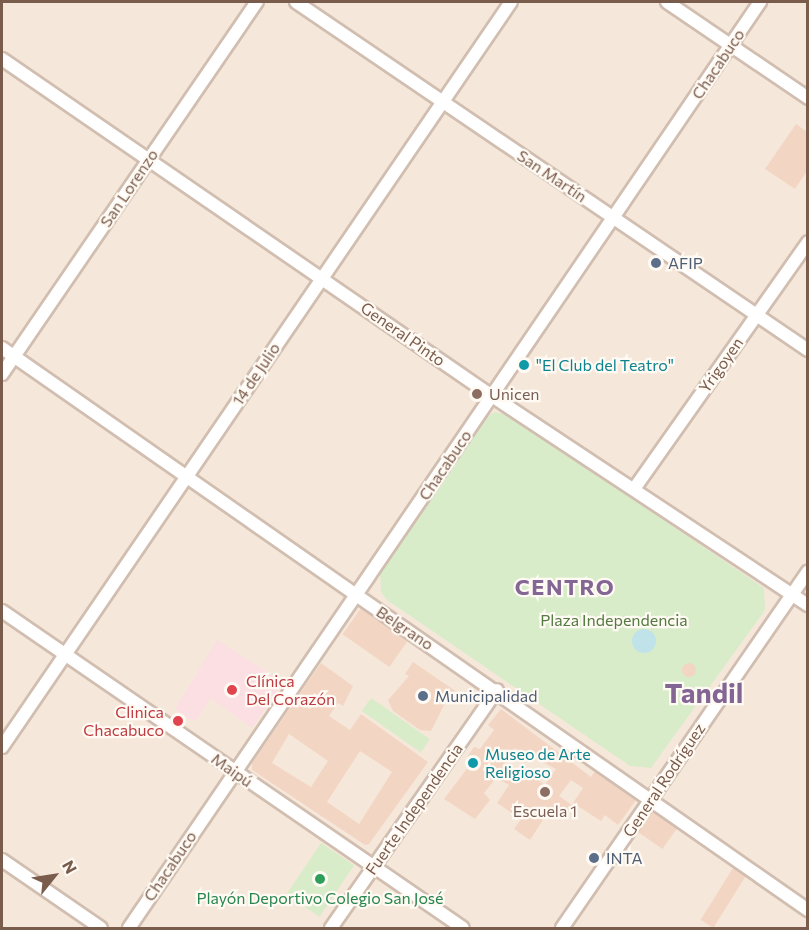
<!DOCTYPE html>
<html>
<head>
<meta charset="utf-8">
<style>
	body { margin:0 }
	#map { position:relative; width:809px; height:930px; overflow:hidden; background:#fdf6ec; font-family:Commissioner,sans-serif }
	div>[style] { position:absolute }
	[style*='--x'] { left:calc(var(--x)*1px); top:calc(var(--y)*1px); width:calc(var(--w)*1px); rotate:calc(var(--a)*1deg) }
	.residential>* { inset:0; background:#f5e8da; transform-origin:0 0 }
	.medical>* { inset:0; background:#fbdfe3 }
	.green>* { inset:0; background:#d8ecc9; transform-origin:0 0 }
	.water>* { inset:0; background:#bfe3e8 }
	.round { border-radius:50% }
	.building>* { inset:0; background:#f3d5c3; transform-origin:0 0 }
	.roads { filter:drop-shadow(2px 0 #d1beb0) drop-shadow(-2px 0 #d1beb0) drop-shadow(0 2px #d1beb0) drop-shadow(0 -2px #d1beb0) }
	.street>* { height:12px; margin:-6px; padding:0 6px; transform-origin:6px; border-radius:6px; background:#fff }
	.dots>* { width:16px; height:16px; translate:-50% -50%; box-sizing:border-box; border:3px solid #fffaf3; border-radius:50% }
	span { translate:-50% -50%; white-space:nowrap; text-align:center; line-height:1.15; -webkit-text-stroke:4.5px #fffaf3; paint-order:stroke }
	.street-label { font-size:16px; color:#7a5c4d }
	.service-label { font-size:16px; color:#4e5e75 }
	.left { translate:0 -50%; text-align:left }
	.culture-label { font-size:16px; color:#0d838f }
	.education-label { font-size:16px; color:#785e54 }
	.park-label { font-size:16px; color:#537a41 }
	.health-label { font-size:16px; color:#be3a42 }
	.right { translate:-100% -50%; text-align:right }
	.leisure-label { font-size:16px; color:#27864d }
	.district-label { font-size:22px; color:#846695; font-weight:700; letter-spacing:1.5px }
	.town-label { font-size:28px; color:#846695; font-weight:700 }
	.frame { position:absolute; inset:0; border:3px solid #7a5c4d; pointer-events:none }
	.north { position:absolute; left:24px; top:846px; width:60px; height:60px; -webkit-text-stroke:4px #fffaf3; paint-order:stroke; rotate:60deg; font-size:16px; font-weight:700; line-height:24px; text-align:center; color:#7a5c4d }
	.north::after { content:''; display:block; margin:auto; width:21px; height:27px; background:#7a5c4d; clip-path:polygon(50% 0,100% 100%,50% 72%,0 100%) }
</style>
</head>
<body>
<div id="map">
	<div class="residential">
		<div style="left:2px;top:2px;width:805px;height:926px"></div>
	</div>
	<div class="medical">
		<div style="clip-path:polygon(217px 640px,283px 682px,252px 728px,211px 698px,195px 722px,175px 709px)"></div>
	</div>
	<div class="green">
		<div style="clip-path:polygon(495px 412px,510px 416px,764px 588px,765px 610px,651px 768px,630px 766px,387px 600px,381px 592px,380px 573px,482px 420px)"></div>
		<div style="left:371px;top:698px;width:72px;height:16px;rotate:35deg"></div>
		<div style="left:321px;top:843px;width:40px;height:62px;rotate:34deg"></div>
	</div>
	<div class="water">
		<div class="round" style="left:632px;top:629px;width:24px;height:24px"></div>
	</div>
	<div class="building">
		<div style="clip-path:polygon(796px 124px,807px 132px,807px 171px,795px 189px,765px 169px)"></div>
		<div style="left:361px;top:608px;width:57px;height:32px;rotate:35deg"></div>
		<div style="clip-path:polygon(413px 662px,457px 692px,449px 704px,446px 701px,431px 731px,420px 730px,393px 711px,388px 700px,409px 676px,405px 674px)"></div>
		<div class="round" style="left:682px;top:663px;width:14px;height:14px"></div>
		<div style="clip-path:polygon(evenodd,321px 663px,353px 686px,343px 706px,338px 703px,329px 716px,350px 730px,361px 714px,428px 762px,369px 844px,365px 845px,252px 770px,252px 763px,321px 663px,289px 734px,328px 761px,311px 787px,272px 763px,289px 734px,321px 663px,360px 751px,392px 772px,359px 824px,327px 802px,360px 751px)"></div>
		<div style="clip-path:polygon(evenodd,501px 709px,591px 777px,595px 771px,636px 800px,618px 825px,605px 815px,601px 821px,573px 803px,583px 788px,571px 780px,559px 796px,572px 805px,563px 818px,550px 809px,530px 840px,514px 829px,521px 819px,497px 803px,509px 785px,496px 778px,484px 793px,490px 800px,475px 819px,444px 799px,472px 762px,467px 757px,474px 747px,480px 749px,494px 730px,488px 725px,501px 709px,515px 748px,556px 769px,545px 785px,521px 768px,513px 779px,502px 767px,515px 748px)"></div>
		<div style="left:653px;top:812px;width:29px;height:25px;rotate:35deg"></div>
		<div style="left:733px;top:868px;width:15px;height:61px;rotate:32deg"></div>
	</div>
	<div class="roads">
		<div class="street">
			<div style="--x:296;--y:2;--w:619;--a:34.2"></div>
			<div style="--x:667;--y:2;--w:171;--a:34.2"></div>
			<div style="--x:2;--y:59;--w:595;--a:34.52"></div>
			<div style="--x:492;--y:396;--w:379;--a:33.5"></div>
			<div style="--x:2;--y:348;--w:983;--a:34.89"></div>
			<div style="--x:2;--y:374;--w:451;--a:-55.6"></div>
			<div style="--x:634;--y:489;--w:302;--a:-54.8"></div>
			<div style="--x:2;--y:611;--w:559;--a:34.51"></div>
			<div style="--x:2;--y:747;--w:902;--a:-55.66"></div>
			<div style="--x:2;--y:860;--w:120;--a:34.5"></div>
			<div style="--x:129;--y:928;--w:1121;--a:-55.73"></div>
			<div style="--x:331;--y:928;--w:290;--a:-55.1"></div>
			<div style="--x:562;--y:928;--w:433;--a:-55.4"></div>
		</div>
	</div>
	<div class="dots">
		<div style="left:656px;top:263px;background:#5c6f8a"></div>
		<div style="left:524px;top:365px;background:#0f9aa8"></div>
		<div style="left:477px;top:394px;background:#8d6e63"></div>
		<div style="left:232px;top:690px;background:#e0444e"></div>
		<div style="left:423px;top:696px;background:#5c6f8a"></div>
		<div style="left:178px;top:721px;background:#e0444e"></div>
		<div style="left:473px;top:763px;background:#0f9aa8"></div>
		<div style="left:545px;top:792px;background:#8d6e63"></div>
		<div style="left:594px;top:858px;background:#5c6f8a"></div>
		<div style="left:320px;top:879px;background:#2e9e5b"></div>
	</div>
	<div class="street-label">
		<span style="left:718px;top:64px;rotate:-56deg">Chacabuco</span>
		<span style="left:552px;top:176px;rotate:34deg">San Martín</span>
		<span style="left:129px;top:188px;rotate:-56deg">San Lorenzo</span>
		<span style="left:403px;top:334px;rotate:35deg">General Pinto</span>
		<span style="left:721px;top:365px;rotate:-55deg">Yrigoyen</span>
		<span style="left:256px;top:374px;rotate:-56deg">14 de Julio</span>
		<span style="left:445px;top:465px;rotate:-56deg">Chacabuco</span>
		<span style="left:405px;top:628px;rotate:34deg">Belgrano</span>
		<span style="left:232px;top:770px;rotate:35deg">Maipú</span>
		<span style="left:664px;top:780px;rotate:-56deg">General Rodríguez</span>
		<span style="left:414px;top:809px;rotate:-55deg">Fuerte Independencia</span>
		<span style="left:170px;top:866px;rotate:-56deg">Chacabuco</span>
	</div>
	<div class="service-label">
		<span class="left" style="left:668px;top:263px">AFIP</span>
		<span class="left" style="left:435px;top:696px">Municipalidad</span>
		<span class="left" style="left:606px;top:858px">INTA</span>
	</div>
	<div class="culture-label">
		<span class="left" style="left:536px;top:365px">"El Club del Teatro"</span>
		<span class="left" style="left:485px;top:763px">Museo de Arte<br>Religioso</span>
	</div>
	<div class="education-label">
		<span class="left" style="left:489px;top:394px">Unicen</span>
		<span style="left:545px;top:811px">Escuela 1</span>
	</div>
	<div class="park-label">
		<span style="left:614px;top:620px">Plaza Independencia</span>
	</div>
	<div class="health-label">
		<span class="left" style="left:246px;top:690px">Clínica<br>Del Corazón</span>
		<span class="right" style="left:164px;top:721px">Clinica<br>Chacabuco</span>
	</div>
	<div class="leisure-label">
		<span style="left:320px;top:898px">Playón Deportivo Colegio San José</span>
	</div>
	<div class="district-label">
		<span style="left:565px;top:587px">CENTRO</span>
	</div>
	<div class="town-label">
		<span style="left:704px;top:692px">Tandil</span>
	</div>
	<div class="frame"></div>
	<div class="north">N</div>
</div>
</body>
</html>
